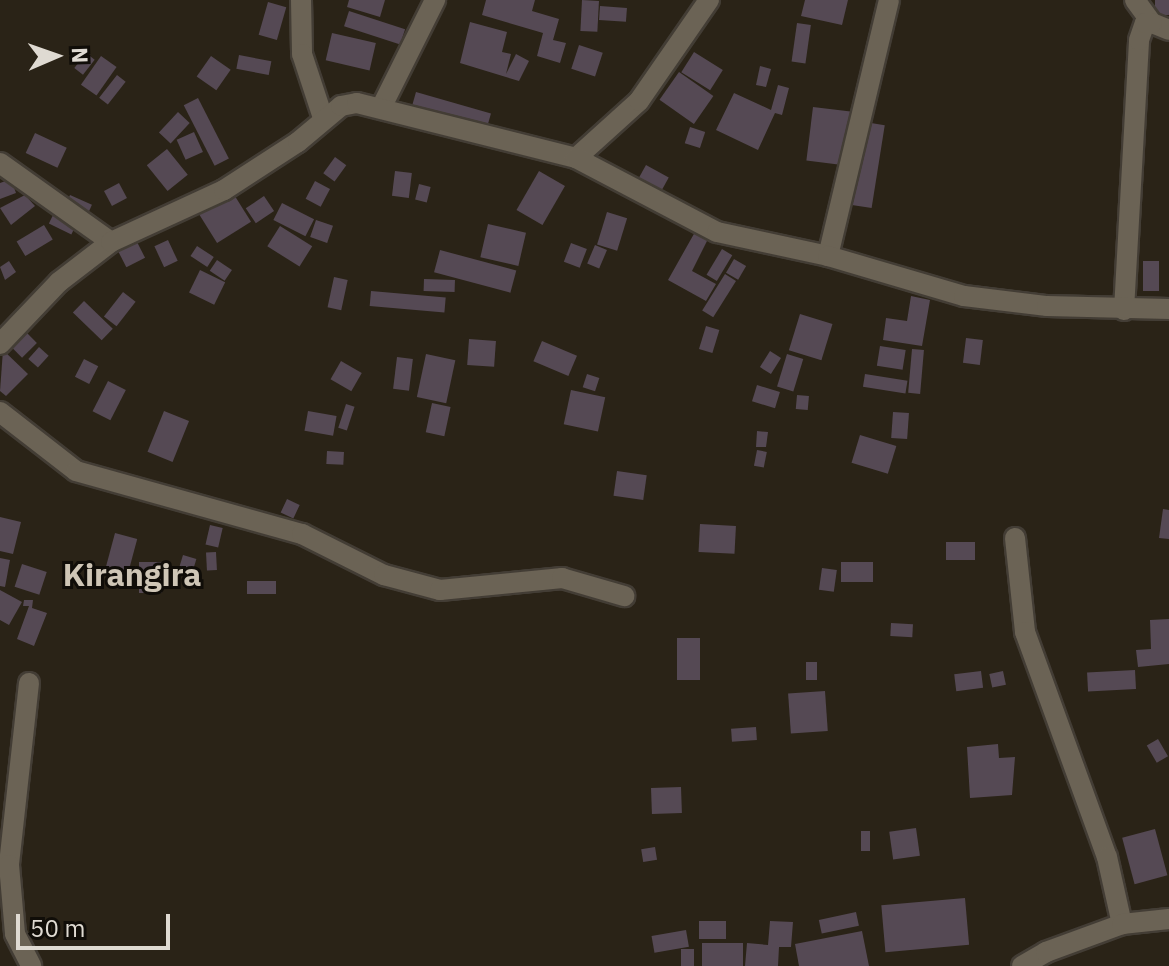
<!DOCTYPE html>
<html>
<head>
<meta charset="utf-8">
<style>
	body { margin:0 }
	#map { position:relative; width:1169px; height:966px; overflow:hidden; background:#2a2317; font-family:"IBM Plex Sans",sans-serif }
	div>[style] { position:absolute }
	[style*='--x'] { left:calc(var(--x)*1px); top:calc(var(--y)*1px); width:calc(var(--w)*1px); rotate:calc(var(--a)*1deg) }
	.building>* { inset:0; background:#554954; transform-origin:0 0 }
	.roads { filter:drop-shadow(2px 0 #433d35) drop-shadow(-2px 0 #433d35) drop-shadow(0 2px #433d35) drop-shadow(0 -2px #433d35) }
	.street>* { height:20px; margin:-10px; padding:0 10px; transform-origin:10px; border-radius:10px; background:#6b6355 }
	span { translate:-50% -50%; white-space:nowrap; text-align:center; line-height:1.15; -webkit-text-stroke:6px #100d08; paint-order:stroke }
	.quarter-label { font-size:32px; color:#cfc6b6; font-weight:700 }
	.north { position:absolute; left:16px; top:16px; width:80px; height:80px; -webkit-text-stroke:6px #100d08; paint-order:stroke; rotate:88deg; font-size:22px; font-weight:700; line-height:32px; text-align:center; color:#dfdad2 }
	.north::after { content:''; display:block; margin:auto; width:28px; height:36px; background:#dfdad2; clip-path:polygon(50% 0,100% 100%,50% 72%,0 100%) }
	.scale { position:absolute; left:16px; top:914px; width:154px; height:36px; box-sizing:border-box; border:4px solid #dfdad2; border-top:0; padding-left:10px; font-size:24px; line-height:28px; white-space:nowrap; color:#dfdad2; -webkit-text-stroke:6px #100d08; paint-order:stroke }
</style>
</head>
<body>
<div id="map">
	<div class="building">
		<div style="clip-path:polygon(349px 0,385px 0,380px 17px,347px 7px)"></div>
		<div style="clip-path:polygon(486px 0,535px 0,532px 11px,559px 19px,553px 40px,566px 43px,560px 63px,537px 56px,543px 33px,482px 15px)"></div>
		<div style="left:582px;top:0;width:17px;height:31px;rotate:3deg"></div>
		<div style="clip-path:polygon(805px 0,848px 0,842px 25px,801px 16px)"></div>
		<div style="left:1155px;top:0;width:14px;height:15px"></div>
		<div style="left:268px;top:2px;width:19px;height:34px;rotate:16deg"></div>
		<div style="left:600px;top:6px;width:27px;height:14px;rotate:4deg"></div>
		<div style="left:349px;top:11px;width:59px;height:16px;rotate:18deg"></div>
		<div style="clip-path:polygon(470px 22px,507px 32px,502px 52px,511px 54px,506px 74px,516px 54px,529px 61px,519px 81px,460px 63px)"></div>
		<div style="left:797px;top:23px;width:14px;height:39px;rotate:8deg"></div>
		<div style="left:332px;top:33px;width:45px;height:28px;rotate:13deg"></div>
		<div style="left:579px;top:45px;width:25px;height:25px;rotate:18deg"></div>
		<div style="left:694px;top:52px;width:34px;height:24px;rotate:32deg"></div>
		<div style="left:86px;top:53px;width:11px;height:19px;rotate:38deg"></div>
		<div style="left:239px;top:55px;width:33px;height:14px;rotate:11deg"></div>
		<div style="left:101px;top:56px;width:19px;height:35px;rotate:35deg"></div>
		<div style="left:211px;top:56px;width:24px;height:25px;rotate:35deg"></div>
		<div style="clip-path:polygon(760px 66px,771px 69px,766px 87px,756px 85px)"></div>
		<div style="left:679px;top:72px;width:42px;height:34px;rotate:35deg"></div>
		<div style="left:117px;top:75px;width:11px;height:29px;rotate:38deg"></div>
		<div style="clip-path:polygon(778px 85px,789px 88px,782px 115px,775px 113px,758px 150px,716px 130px,734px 93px,771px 110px)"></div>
		<div style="left:416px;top:92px;width:78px;height:21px;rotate:16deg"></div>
		<div style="left:198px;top:98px;width:68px;height:16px;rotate:63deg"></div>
		<div style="left:813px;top:107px;width:42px;height:54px;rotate:7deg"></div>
		<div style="left:178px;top:112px;width:16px;height:28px;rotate:43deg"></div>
		<div style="left:865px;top:122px;width:20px;height:84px;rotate:9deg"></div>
		<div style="left:690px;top:127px;width:16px;height:17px;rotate:18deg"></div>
		<div style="left:194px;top:132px;width:22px;height:19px;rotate:66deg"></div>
		<div style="left:35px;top:133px;width:35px;height:22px;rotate:25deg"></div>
		<div style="left:167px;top:149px;width:33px;height:26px;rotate:51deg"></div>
		<div style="left:335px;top:157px;width:14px;height:20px;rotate:36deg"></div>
		<div style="left:646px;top:165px;width:26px;height:21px;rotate:29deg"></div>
		<div style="left:395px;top:171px;width:17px;height:25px;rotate:7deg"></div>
		<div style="left:539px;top:171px;width:30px;height:45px;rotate:30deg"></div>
		<div style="clip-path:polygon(11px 179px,16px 193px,0 199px,0 183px)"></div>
		<div style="left:315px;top:181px;width:17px;height:20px;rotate:28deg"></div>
		<div style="left:119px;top:183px;width:17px;height:17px;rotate:62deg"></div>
		<div style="left:419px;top:184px;width:12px;height:16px;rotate:14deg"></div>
		<div style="left:233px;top:193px;width:34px;height:40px;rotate:58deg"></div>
		<div style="clip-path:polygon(25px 195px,35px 206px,11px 225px,0 208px)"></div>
		<div style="left:70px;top:195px;width:24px;height:12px;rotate:24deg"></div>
		<div style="left:264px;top:196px;width:18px;height:22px;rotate:56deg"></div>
		<div style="left:282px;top:203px;width:36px;height:19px;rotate:27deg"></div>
		<div style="left:55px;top:211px;width:25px;height:14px;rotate:26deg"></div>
		<div style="left:607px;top:212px;width:21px;height:34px;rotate:17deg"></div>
		<div style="left:316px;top:220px;width:18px;height:18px;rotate:19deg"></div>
		<div style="left:488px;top:224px;width:39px;height:34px;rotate:13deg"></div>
		<div style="left:44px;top:225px;width:17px;height:32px;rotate:59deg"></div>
		<div style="left:280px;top:226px;width:38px;height:24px;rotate:32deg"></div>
		<div style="clip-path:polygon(695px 232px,708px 239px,692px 271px,716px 284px,706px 301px,668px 280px)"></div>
		<div style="left:136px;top:240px;width:20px;height:21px;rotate:63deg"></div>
		<div style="left:168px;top:240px;width:23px;height:15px;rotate:65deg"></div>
		<div style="left:571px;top:243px;width:17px;height:20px;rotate:21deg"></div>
		<div style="left:595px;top:245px;width:13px;height:20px;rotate:23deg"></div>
		<div style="left:197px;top:246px;width:20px;height:12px;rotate:33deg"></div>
		<div style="left:722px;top:249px;width:12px;height:30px;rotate:31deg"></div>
		<div style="left:440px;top:250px;width:79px;height:23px;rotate:15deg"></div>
		<div style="left:734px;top:259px;width:14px;height:16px;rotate:30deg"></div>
		<div style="left:217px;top:260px;width:18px;height:13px;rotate:34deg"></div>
		<div style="clip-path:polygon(9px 261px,16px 272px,5px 280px,0 267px)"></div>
		<div style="left:1143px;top:261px;width:16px;height:30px"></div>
		<div style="left:200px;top:270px;width:28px;height:25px;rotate:26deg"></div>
		<div style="left:725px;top:274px;width:13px;height:43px;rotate:32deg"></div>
		<div style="left:334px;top:277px;width:14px;height:31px;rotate:12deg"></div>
		<div style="left:424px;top:279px;width:31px;height:12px;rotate:2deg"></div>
		<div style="left:371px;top:291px;width:75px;height:15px;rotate:5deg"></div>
		<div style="left:123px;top:292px;width:16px;height:31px;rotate:38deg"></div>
		<div style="clip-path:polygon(911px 296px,930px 300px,922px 346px,883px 340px,886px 318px,907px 321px)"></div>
		<div style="left:84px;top:301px;width:40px;height:16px;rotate:44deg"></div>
		<div style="left:800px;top:314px;width:34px;height:38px;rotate:17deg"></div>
		<div style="left:706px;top:326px;width:14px;height:24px;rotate:17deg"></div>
		<div style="left:27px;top:333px;width:14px;height:21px;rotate:45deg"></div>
		<div style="left:966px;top:338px;width:17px;height:25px;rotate:7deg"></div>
		<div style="left:469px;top:339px;width:27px;height:26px;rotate:4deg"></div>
		<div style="left:542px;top:341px;width:38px;height:22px;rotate:23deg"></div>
		<div style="left:880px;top:346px;width:26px;height:20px;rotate:9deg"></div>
		<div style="left:39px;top:347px;width:13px;height:16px;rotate:42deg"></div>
		<div style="left:912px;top:349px;width:12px;height:44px;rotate:5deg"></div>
		<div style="clip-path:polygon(3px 350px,28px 374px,6px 396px,0 391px)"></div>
		<div style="left:770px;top:351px;width:13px;height:19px;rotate:32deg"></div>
		<div style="left:426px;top:354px;width:30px;height:44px;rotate:12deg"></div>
		<div style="left:787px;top:354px;width:17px;height:34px;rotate:17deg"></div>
		<div style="left:397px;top:357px;width:16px;height:32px;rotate:7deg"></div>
		<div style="left:84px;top:359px;width:16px;height:20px;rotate:27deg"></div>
		<div style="left:341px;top:361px;width:24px;height:21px;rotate:30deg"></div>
		<div style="left:587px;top:374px;width:13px;height:14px;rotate:18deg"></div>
		<div style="left:865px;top:374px;width:43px;height:13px;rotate:9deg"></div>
		<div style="left:108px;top:381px;width:20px;height:34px;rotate:27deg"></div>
		<div style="left:757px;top:385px;width:24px;height:17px;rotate:17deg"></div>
		<div style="left:571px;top:390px;width:35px;height:35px;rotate:12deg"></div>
		<div style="left:797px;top:395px;width:12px;height:14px;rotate:5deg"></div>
		<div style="left:432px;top:403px;width:19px;height:30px;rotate:12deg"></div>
		<div style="left:346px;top:404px;width:9px;height:25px;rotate:18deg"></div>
		<div style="left:164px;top:411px;width:27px;height:44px;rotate:22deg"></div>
		<div style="left:308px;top:411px;width:29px;height:20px;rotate:10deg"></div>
		<div style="left:893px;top:412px;width:16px;height:26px;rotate:4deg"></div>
		<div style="clip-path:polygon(757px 431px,768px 432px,766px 447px,756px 447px)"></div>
		<div style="left:860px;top:435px;width:38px;height:29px;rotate:17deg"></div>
		<div style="left:757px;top:450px;width:10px;height:16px;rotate:11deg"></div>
		<div style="left:327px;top:451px;width:17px;height:13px;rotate:3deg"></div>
		<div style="left:617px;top:471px;width:30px;height:25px;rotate:8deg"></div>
		<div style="left:287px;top:499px;width:14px;height:15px;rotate:25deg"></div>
		<div style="clip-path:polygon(1163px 509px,1169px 510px,1169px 539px,1159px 538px)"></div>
		<div style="clip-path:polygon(0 517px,21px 522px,13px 554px,0 551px)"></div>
		<div style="left:700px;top:524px;width:36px;height:28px;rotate:3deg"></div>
		<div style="left:210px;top:525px;width:13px;height:20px;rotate:13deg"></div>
		<div style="left:115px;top:533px;width:23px;height:36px;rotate:15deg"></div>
		<div style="left:946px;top:542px;width:29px;height:18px"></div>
		<div style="left:216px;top:552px;width:18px;height:10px;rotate:87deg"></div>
		<div style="left:183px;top:555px;width:14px;height:13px;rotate:17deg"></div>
		<div style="clip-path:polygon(0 558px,10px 560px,5px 587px,0 586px)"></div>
		<div style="left:139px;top:562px;width:23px;height:31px"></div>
		<div style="left:841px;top:562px;width:32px;height:20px"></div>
		<div style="left:22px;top:564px;width:26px;height:24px;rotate:18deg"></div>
		<div style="left:822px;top:568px;width:15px;height:22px;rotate:8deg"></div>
		<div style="left:247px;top:581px;width:29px;height:13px"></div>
		<div style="clip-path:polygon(0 590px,22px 602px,9px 625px,0 620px)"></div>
		<div style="clip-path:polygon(24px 600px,33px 600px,32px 608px,47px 613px,34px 646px,17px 639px,29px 606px,23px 606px)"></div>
		<div style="clip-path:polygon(1169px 619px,1169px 664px,1138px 667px,1136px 650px,1151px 649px,1150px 620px)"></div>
		<div style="left:891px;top:623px;width:22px;height:13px;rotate:3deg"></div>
		<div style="left:677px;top:638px;width:23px;height:42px"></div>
		<div style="left:806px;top:662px;width:11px;height:18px"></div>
		<div style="left:1135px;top:670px;width:19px;height:48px;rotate:87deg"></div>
		<div style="left:981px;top:671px;width:17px;height:27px;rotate:83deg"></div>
		<div style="left:1003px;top:671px;width:14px;height:14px;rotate:78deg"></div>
		<div style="left:825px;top:691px;width:40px;height:37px;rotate:86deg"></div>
		<div style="left:756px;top:727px;width:13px;height:25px;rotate:86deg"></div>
		<div style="left:1158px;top:739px;width:20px;height:13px;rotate:60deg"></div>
		<div style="clip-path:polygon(998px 744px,999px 758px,1015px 757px,1012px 795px,970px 798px,967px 747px)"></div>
		<div style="left:681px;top:787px;width:26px;height:30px;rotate:88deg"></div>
		<div style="left:916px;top:828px;width:28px;height:27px;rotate:82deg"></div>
		<div style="left:1155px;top:829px;width:48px;height:34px;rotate:75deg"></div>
		<div style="left:861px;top:831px;width:9px;height:20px"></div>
		<div style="left:655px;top:847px;width:13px;height:14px;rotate:81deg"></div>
		<div style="left:965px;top:898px;width:47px;height:84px;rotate:85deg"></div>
		<div style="left:856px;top:912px;width:14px;height:38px;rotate:78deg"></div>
		<div style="left:699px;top:921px;width:27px;height:18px"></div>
		<div style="clip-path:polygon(770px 921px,793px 922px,791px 947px,779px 947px,778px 966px,745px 966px,747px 943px,768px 945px)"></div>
		<div style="left:686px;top:930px;width:17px;height:35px;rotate:80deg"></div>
		<div style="clip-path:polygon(862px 931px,869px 966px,799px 966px,795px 944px)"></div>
		<div style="left:702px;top:943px;width:41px;height:23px"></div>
		<div style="left:681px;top:949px;width:13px;height:17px"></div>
	</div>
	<div class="roads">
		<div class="street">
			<div style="--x:301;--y:0;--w:54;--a:88.9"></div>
			<div style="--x:302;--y:54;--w:67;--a:71.8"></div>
			<div style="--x:1135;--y:0;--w:29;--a:54"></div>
			<div style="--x:1152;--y:23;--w:18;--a:22"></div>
			<div style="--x:381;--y:108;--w:121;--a:-63.4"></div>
			<div style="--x:576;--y:158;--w:85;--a:-42.1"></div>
			<div style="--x:639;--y:101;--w:123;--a:-55.3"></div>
			<div style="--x:0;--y:163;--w:136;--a:35.4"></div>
			<div style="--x:828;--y:256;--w:263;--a:-76.6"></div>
			<div style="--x:1124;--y:310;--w:270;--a:-86.8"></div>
			<div style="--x:1139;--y:40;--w:18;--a:-71"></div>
			<div style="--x:1145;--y:23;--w:7;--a:0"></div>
			<div style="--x:0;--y:344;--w:86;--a:-46.4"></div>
			<div style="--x:59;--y:282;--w:66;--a:-37.6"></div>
			<div style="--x:111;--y:242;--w:124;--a:-24.7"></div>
			<div style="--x:224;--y:190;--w:88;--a:-33"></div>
			<div style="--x:298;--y:142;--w:56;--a:-39.9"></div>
			<div style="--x:341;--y:106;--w:16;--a:-11"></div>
			<div style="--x:357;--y:103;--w:226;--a:14.1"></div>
			<div style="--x:576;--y:158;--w:159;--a:27.7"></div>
			<div style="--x:717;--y:232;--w:114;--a:12.2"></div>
			<div style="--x:828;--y:256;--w:142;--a:16.4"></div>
			<div style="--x:964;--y:296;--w:84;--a:6.9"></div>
			<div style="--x:1047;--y:306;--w:122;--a:1.4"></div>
			<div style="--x:0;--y:412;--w:96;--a:37.8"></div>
			<div style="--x:76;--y:471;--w:235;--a:15.6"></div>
			<div style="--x:302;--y:534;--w:92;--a:26.6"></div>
			<div style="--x:384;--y:575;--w:58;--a:15"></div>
			<div style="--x:440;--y:590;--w:123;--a:-5.6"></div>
			<div style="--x:562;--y:578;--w:65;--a:16.2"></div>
			<div style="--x:1015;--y:538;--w:95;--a:83.9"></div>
			<div style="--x:1025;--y:632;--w:239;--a:70"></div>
			<div style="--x:1107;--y:857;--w:69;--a:77.4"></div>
			<div style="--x:29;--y:683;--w:183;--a:96.3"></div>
			<div style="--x:9;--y:865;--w:69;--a:85"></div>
			<div style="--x:15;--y:934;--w:36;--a:63"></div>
			<div style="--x:1022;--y:966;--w:28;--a:-30"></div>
			<div style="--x:1046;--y:952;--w:81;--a:-20.2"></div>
			<div style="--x:1122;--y:924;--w:47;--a:-6.1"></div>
		</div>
	</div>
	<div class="quarter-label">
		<span style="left:132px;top:574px">Kirangira</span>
	</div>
	<div class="north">N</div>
	<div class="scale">50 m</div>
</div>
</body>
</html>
